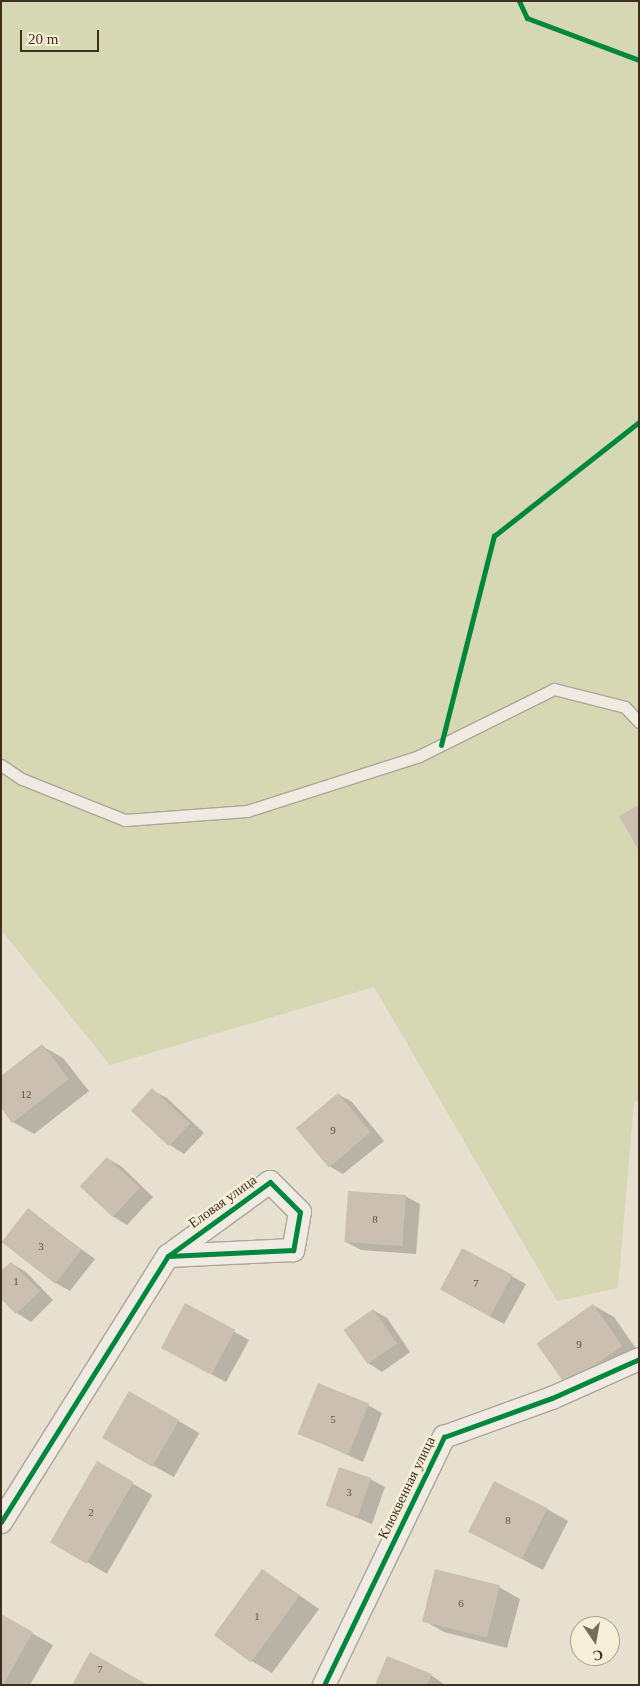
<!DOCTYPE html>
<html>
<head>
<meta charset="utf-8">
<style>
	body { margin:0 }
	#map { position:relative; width:640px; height:1686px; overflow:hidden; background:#e7e0d1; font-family:Georgia,serif }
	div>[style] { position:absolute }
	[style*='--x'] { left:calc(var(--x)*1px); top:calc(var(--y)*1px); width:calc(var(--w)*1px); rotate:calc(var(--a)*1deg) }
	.green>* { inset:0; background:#d6d7b3 }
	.shadow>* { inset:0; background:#0003; transform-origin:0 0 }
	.building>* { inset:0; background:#cbbfb2; transform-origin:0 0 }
	.roads { filter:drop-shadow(1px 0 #ada599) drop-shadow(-1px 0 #ada599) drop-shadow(0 1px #ada599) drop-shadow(0 -1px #ada599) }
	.lane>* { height:11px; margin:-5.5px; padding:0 5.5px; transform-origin:5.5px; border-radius:5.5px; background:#efebe3 }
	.street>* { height:22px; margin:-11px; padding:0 11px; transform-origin:11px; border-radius:11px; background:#efebe3 }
	.cycleway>* { height:5px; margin:-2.5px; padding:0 2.5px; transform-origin:2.5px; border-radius:2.5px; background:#00873e }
	span { translate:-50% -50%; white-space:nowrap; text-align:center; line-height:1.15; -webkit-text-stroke:5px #f7eed8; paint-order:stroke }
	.number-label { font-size:11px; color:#605244 }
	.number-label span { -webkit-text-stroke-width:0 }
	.street-label { font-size:14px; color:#3d2e20 }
	.frame { position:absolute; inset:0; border:2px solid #3d2e20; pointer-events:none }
	.north { position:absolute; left:570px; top:1616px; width:50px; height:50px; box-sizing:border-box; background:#f7eed8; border:1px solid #ada18e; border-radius:50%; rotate:168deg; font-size:14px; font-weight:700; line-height:20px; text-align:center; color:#3d2e20 }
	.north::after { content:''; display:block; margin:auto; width:18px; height:22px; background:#786c5e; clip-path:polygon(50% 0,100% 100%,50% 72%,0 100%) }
	.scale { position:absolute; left:20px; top:30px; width:79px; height:22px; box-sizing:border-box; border:2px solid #3d2e20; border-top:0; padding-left:6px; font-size:15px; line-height:18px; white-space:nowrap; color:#3d2e20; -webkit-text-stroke:4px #f7eed8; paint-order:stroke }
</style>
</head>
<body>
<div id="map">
	<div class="green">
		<div style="clip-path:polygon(1px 1px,639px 1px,639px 1100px,634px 1103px,618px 1288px,557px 1301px,374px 987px,110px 1065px,1px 930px)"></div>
	</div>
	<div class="shadow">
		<div style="clip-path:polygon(42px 1046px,63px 1058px,89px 1091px,34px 1134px,13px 1122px)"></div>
		<div style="clip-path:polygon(152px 1090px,167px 1098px,204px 1133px,184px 1154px,170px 1145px,133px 1111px)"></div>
		<div style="clip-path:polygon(338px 1094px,352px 1102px,384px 1141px,343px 1174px,329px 1166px)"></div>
		<div style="clip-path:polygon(107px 1158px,122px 1167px,153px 1197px,127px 1225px,112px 1216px,81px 1185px)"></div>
		<div style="clip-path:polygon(405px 1196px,420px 1204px,416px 1254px,361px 1250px,346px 1242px)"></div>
		<div style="clip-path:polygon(28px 1210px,95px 1259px,70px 1291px,56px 1283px)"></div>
		<div style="clip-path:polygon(463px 1250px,526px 1284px,504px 1324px,456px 1298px)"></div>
		<div style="clip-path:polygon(11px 1263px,26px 1272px,53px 1300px,31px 1322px,17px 1313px,1px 1298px)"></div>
		<div style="clip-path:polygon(186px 1305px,249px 1340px,226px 1382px,177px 1356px)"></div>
		<div style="clip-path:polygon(593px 1305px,614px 1317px,639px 1353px,639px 1361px,588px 1396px,567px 1384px)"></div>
		<div style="clip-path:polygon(373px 1310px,387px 1318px,410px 1352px,382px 1372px,368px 1363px)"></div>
		<div style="left:130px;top:1393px;width:80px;height:51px;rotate:30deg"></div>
		<div style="clip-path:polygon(368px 1405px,382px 1413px,363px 1462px,299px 1433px)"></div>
		<div style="left:97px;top:1463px;width:64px;height:91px;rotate:30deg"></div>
		<div style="clip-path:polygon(370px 1479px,385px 1487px,372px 1524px,328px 1506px)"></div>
		<div style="clip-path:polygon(547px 1509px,568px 1521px,543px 1570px,470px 1532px)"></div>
		<div style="clip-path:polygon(263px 1570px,319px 1609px,272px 1673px,252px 1661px)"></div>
		<div style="clip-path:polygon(499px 1587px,520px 1599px,507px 1648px,444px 1632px,423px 1620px)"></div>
		<div style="clip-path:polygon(1px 1616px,53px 1645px,30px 1685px,1px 1684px)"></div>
		<div style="clip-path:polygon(431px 1675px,445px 1685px,377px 1685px)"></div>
	</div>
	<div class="building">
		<div style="clip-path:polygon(639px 805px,639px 851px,619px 816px)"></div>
		<div style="clip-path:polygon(42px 1044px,69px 1079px,12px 1123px,1px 1108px,1px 1076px)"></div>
		<div style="left:152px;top:1088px;width:52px;height:31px;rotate:43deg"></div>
		<div style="left:338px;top:1093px;width:51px;height:55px;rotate:50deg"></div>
		<div style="left:107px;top:1157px;width:45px;height:40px;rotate:43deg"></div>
		<div style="left:348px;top:1191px;width:58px;height:51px;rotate:4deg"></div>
		<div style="left:28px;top:1208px;width:68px;height:43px;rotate:38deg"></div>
		<div style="left:462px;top:1248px;width:57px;height:47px;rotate:28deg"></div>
		<div style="clip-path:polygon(11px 1262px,40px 1291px,16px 1314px,1px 1299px,1px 1271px)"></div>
		<div style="left:185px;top:1303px;width:57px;height:51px;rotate:28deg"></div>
		<div style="left:593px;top:1304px;width:51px;height:69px;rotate:55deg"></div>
		<div style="left:373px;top:1309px;width:42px;height:36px;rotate:55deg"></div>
		<div style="left:318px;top:1383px;width:55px;height:55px;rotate:22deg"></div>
		<div style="left:129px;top:1391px;width:58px;height:54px;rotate:30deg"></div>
		<div style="left:97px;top:1461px;width:42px;height:94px;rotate:30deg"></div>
		<div style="left:339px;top:1467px;width:34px;height:41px;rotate:19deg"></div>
		<div style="left:494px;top:1481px;width:60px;height:57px;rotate:27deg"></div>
		<div style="left:262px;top:1569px;width:46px;height:82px;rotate:36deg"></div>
		<div style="left:435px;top:1569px;width:67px;height:54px;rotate:14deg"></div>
		<div style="clip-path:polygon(1px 1614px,33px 1632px,3px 1685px,1px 1685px)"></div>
		<div style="clip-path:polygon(90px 1652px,148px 1685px,72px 1685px)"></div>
		<div style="clip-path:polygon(387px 1656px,432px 1674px,427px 1685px,375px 1685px)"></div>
	</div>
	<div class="roads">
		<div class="lane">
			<div style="--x:1;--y:765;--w:25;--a:34"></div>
			<div style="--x:22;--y:779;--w:111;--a:21.7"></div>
			<div style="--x:125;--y:820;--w:122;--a:-4.2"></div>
			<div style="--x:247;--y:811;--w:181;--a:-17.7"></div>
			<div style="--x:419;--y:756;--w:151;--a:-26.4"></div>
			<div style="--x:554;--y:689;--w:73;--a:14.2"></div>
			<div style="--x:625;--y:707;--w:21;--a:47"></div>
		</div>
		<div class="street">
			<div style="--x:1;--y:1522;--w:314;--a:-57.9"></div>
			<div style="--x:168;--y:1256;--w:126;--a:-36"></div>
			<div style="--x:270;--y:1182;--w:42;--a:45"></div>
			<div style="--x:300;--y:1212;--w:39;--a:100"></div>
			<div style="--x:293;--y:1250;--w:125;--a:177.3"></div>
			<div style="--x:324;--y:1685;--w:276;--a:-64.2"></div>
			<div style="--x:444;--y:1437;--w:115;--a:-19.9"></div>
			<div style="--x:552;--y:1398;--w:95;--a:-24.1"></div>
		</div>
	</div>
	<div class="cycleway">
		<div style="--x:519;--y:1;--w:19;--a:65"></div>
		<div style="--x:527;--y:18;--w:120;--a:20.6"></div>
		<div style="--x:441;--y:745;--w:216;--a:-75.8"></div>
		<div style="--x:494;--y:536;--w:184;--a:-38.2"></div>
		<div style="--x:1;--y:1522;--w:314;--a:-57.9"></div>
		<div style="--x:168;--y:1256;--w:126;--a:-36"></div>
		<div style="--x:270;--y:1182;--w:42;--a:45"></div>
		<div style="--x:300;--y:1212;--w:39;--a:100"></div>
		<div style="--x:293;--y:1250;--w:125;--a:177.3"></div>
		<div style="--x:324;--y:1685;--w:276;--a:-64.2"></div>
		<div style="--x:444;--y:1437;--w:115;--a:-19.9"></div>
		<div style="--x:552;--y:1398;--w:95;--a:-24.1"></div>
	</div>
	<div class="number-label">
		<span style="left:26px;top:1094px">12</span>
		<span style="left:333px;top:1130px">9</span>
		<span style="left:375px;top:1219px">8</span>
		<span style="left:41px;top:1246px">3</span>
		<span style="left:16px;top:1281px">1</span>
		<span style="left:476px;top:1283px">7</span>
		<span style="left:579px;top:1344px">9</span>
		<span style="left:333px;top:1419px">5</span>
		<span style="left:349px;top:1492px">3</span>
		<span style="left:91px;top:1512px">2</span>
		<span style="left:508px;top:1520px">8</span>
		<span style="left:461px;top:1603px">6</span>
		<span style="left:257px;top:1616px">1</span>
		<span style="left:100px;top:1669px">7</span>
	</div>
	<div class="street-label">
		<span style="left:223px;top:1202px;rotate:-36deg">Еловая улица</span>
		<span style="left:407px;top:1488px;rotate:-64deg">Клюквенная улица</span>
	</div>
	<div class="frame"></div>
	<div class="north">С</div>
	<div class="scale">20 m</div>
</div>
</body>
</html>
